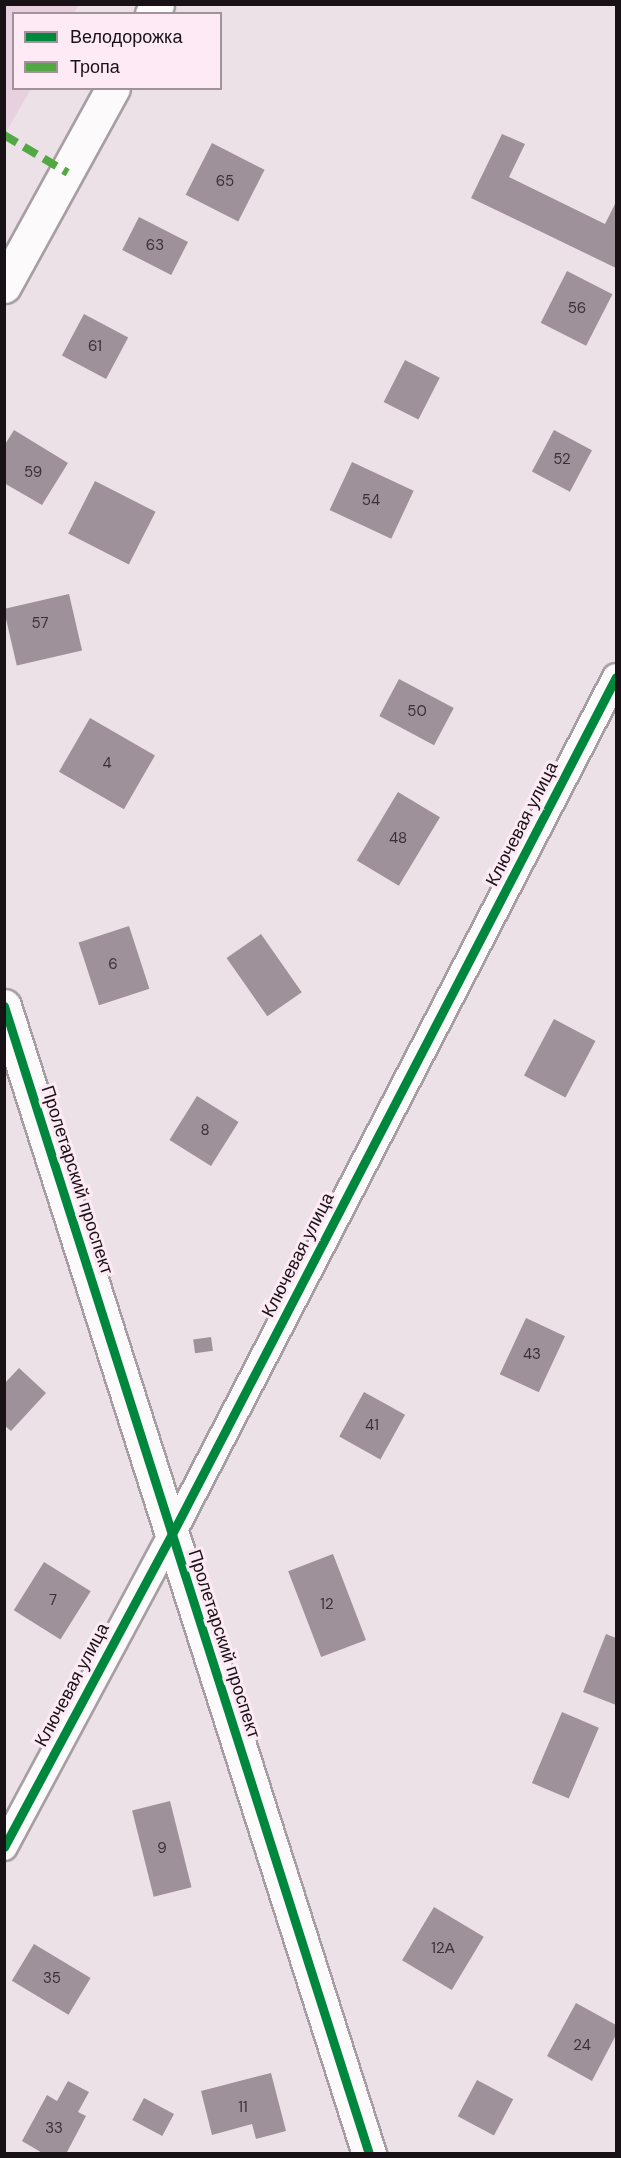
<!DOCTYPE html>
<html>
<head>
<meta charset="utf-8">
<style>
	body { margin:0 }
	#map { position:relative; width:621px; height:2158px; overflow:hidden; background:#ece1e7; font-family:"DM Sans",sans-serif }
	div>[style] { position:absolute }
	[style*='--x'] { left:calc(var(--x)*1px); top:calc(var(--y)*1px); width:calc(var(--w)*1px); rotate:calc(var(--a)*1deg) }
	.green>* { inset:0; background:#e9d0de }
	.building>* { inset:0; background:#9e9199; transform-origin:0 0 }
	.roads { filter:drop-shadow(2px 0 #a79ea3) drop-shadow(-2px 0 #a79ea3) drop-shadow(0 2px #a79ea3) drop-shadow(0 -2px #a79ea3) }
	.street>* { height:26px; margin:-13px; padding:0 13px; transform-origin:13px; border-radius:13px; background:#fcfafb }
	.secondary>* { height:33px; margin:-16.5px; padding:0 16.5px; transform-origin:16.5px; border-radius:16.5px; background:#fcfafb }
	.quiet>* { height:8px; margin-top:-4px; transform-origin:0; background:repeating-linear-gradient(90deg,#52a842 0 15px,transparent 0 23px) }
	.cycleway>* { height:9px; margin:-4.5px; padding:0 4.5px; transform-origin:4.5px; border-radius:4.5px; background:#00873e }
	span { translate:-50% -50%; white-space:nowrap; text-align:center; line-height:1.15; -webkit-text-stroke:6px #feeaf5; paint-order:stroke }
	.number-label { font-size:15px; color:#3a3136 }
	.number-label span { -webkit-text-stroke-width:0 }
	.street-label { font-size:18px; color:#181115 }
	.frame { position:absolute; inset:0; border:6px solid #181115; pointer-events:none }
	.legend { position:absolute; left:12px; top:12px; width:210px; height:78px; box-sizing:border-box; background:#feeaf5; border:2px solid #a2939b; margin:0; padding:8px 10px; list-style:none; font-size:18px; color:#181115 }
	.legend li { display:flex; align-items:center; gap:12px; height:30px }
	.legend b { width:30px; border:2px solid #a2939b }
</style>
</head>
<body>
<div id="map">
	<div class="green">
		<div style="clip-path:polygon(5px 4px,79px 5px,74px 13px,14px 14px,14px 88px,31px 89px,5px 134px)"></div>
	</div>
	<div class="building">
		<div style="clip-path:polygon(502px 134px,525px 144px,509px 177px,605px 224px,616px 202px,616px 268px,471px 198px)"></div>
		<div style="left:212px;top:143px;width:59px;height:58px;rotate:27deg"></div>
		<div style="left:139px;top:217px;width:55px;height:37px;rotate:27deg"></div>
		<div style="left:567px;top:271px;width:51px;height:58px;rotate:27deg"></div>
		<div style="left:84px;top:314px;width:50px;height:47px;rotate:28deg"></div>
		<div style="left:405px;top:360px;width:39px;height:47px;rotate:27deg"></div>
		<div style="clip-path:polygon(14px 430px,68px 463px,42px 505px,4px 483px,4px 446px)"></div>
		<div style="left:554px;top:430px;width:43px;height:47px;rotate:28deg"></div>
		<div style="left:352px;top:462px;width:68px;height:53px;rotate:25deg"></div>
		<div style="left:95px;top:481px;width:68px;height:59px;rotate:27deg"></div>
		<div style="left:69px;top:594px;width:58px;height:67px;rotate:77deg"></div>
		<div style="left:399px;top:679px;width:62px;height:42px;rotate:28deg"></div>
		<div style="left:90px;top:718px;width:75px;height:62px;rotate:30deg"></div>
		<div style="left:398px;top:792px;width:49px;height:80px;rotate:31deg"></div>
		<div style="left:129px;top:926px;width:66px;height:53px;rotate:72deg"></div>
		<div style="left:261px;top:934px;width:71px;height:42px;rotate:55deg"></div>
		<div style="left:554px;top:1019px;width:47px;height:64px;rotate:28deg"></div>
		<div style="left:197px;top:1096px;width:49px;height:52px;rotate:32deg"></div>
		<div style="left:526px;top:1318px;width:43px;height:62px;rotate:25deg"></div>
		<div style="left:211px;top:1337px;width:14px;height:18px;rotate:82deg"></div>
		<div style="clip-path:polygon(19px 1368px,46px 1393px,11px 1431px,4px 1425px,4px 1384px)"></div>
		<div style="left:364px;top:1392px;width:47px;height:51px;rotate:29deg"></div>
		<div style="left:333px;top:1554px;width:92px;height:48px;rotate:69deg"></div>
		<div style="left:44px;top:1562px;width:55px;height:57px;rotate:32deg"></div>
		<div style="clip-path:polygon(606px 1634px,616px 1638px,616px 1705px,583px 1692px)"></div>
		<div style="left:562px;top:1712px;width:40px;height:77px;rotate:23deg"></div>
		<div style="left:170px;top:1801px;width:89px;height:39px;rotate:76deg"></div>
		<div style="left:434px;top:1907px;width:58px;height:62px;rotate:31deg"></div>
		<div style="left:34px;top:1944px;width:66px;height:43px;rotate:31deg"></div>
		<div style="clip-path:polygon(576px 2003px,616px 2025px,616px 2035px,592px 2081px,547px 2056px)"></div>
		<div style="clip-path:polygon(271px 2073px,286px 2131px,256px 2139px,252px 2124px,212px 2135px,201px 2091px)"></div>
		<div style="left:477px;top:2080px;width:41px;height:41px;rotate:28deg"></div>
		<div style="clip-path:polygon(68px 2081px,89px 2092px,78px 2112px,86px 2116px,66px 2154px,44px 2154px,22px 2141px,47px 2095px,57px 2101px)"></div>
		<div style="left:144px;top:2098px;width:34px;height:25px;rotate:28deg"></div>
	</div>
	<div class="roads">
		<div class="street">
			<div style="--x:4;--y:1847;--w:355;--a:-61.8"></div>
			<div style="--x:172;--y:1534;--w:965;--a:-62.61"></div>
		</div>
		<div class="secondary">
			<div style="--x:152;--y:14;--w:11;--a:-63"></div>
			<div style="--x:4;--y:286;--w:226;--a:-61.2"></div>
			<div style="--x:4;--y:1006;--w:1205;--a:72.36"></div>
		</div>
	</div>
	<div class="quiet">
		<div style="--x:4;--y:135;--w:74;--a:30.7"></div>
	</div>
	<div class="cycleway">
		<div style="--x:4;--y:1006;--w:1205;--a:72.36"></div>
		<div style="--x:4;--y:1847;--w:355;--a:-61.8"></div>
		<div style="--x:172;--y:1534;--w:965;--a:-62.61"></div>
	</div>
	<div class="number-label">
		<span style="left:225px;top:182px">65</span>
		<span style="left:155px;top:246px">63</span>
		<span style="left:577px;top:309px">56</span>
		<span style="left:95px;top:347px">61</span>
		<span style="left:562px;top:460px">52</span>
		<span style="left:33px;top:473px">59</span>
		<span style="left:371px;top:501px">54</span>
		<span style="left:40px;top:624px">57</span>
		<span style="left:417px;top:712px">50</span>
		<span style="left:107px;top:764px">4</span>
		<span style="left:398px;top:839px">48</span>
		<span style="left:113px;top:965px">6</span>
		<span style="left:205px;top:1131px">8</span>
		<span style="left:532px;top:1355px">43</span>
		<span style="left:372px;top:1426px">41</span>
		<span style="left:53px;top:1601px">7</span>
		<span style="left:327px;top:1605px">12</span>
		<span style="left:162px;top:1849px">9</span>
		<span style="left:443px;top:1949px">12А</span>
		<span style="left:52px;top:1979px">35</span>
		<span style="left:582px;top:2046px">24</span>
		<span style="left:243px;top:2108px">11</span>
		<span style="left:54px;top:2129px">33</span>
	</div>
	<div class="street-label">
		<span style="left:522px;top:824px;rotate:-63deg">Ключевая улица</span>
		<span style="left:77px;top:1180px;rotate:72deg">Пролетарский проспект</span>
		<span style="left:298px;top:1255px;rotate:-63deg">Ключевая улица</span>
		<span style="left:224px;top:1644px;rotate:72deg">Пролетарский проспект</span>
		<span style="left:72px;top:1685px;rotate:-62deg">Ключевая улица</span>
	</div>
	<div class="frame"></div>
	<ul class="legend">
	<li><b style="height:8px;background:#00873e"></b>Велодорожка</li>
	<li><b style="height:8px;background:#52a842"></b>Тропа</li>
	</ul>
</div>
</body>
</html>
